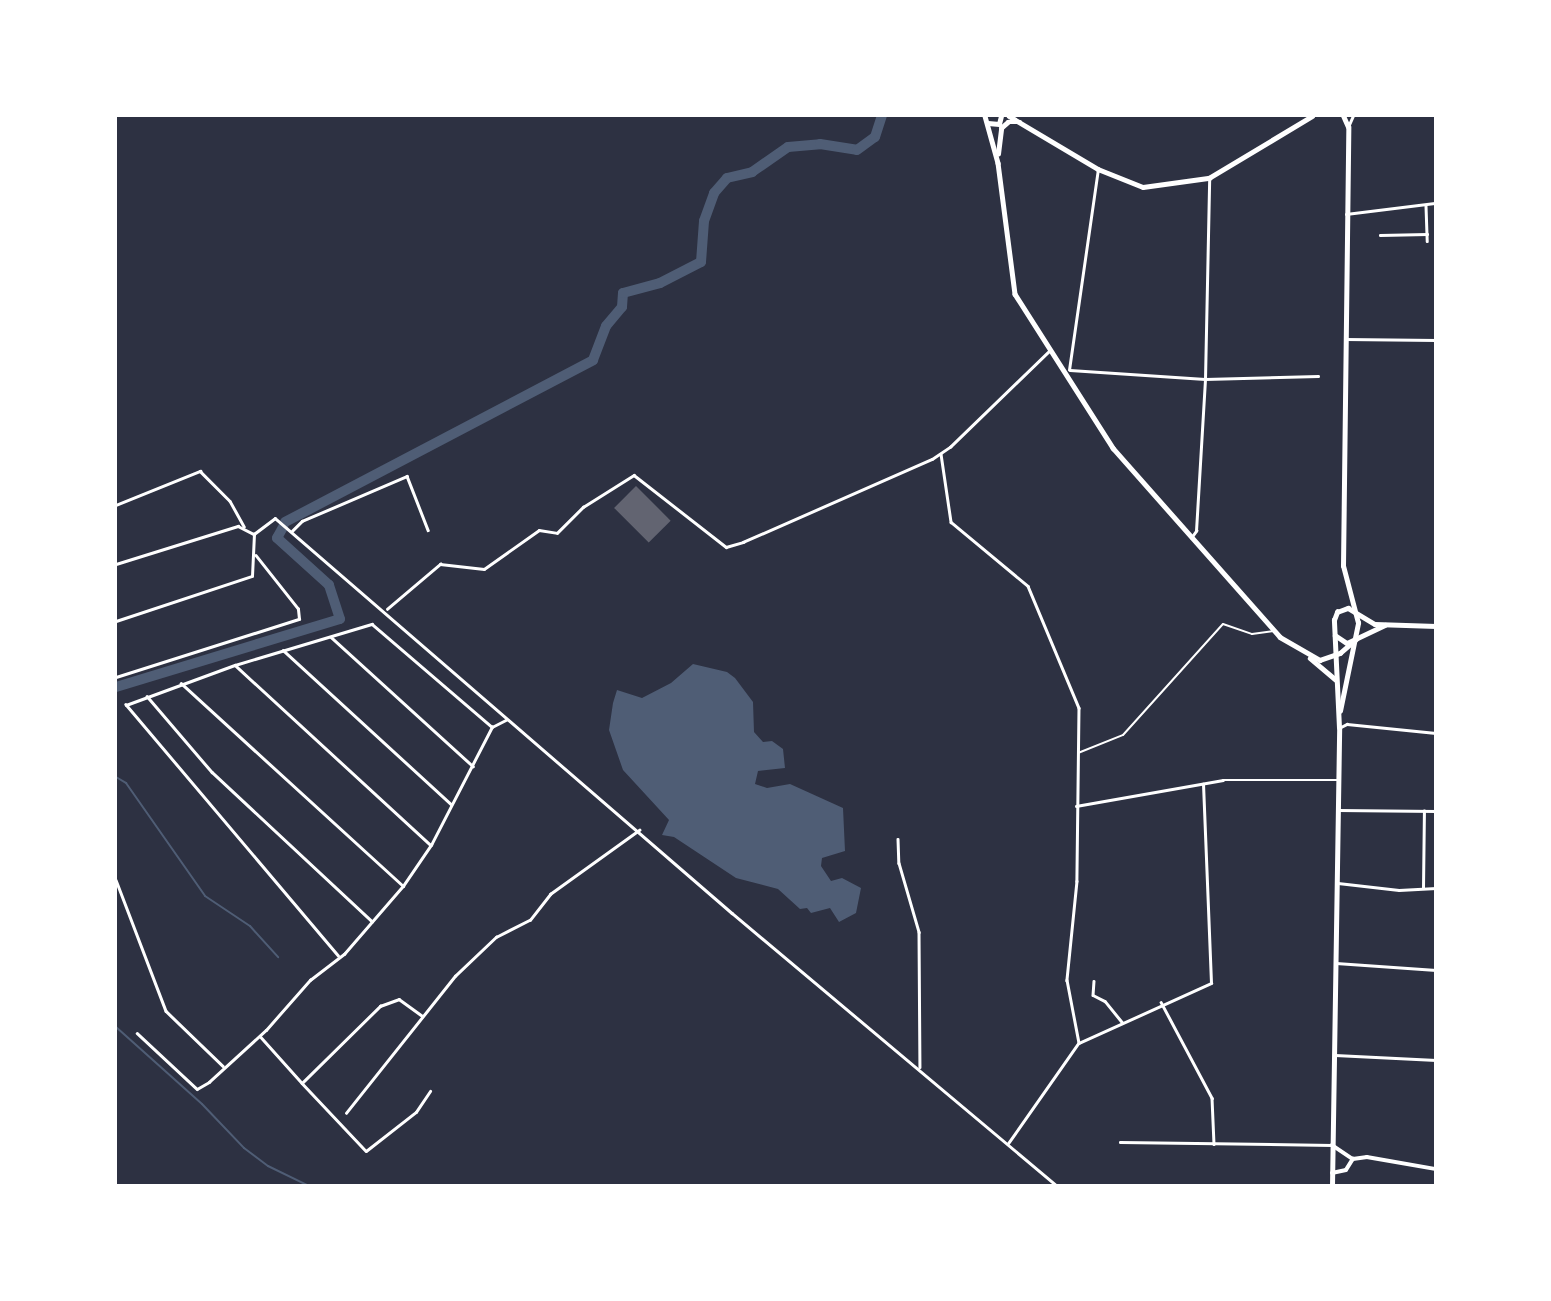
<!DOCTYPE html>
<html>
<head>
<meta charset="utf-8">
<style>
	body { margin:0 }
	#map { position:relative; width:1551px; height:1301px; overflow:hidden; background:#2d3142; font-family:Montserrat,sans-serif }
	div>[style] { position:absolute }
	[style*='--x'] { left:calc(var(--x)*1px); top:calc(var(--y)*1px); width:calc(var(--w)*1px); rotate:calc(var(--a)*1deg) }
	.water>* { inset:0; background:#4f5d75 }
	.stream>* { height:2px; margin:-1px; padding:0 1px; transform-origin:1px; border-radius:1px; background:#4f5d75 }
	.river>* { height:10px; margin:-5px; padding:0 5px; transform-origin:5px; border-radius:5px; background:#4f5d75 }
	.building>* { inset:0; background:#626471; transform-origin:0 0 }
	.service>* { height:2px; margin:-1px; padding:0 1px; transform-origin:1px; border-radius:1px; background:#fff }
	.minor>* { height:2.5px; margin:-1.25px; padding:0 1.25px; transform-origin:1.25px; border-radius:1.25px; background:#fff }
	.tertiary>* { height:3.5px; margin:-1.75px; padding:0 1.75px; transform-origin:1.75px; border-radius:1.75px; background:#fff }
	.primary>* { height:4.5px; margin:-2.25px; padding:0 2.25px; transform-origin:2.25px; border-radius:2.25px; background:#fff }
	span { translate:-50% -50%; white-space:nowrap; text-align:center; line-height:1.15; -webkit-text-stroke:7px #fff; paint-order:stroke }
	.frame { position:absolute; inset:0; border:117px solid #fff; pointer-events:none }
</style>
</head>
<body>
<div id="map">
	<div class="water">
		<div style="clip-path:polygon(693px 664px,727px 672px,735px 678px,753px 702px,754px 732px,763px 742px,772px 741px,783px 749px,785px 768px,758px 771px,755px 784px,767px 788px,790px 784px,843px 808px,845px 851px,822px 858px,821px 866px,831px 881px,842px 878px,861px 888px,856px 913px,839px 922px,830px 908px,811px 913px,807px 908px,800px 909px,778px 889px,736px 878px,674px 837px,662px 835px,669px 820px,623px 770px,609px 730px,613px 703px,617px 690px,642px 698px,671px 683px)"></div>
	</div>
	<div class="stream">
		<div style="--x:116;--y:777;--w:12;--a:31"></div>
		<div style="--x:126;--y:783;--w:138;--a:55"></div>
		<div style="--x:205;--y:896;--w:54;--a:33.7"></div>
		<div style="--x:250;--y:926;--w:42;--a:47.9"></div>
		<div style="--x:116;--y:1027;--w:115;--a:41.8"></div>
		<div style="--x:202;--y:1104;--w:61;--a:46.3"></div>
		<div style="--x:244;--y:1148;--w:30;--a:37"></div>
		<div style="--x:268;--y:1166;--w:46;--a:26"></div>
	</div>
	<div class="river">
		<div style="--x:285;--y:522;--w:348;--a:-27.7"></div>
		<div style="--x:593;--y:360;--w:36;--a:-69"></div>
		<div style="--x:606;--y:326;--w:25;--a:-50"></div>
		<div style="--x:622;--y:307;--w:14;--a:-86"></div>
		<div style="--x:623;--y:293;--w:38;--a:-15"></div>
		<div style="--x:660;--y:283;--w:46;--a:-27.1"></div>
		<div style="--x:701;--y:262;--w:41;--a:-85.8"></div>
		<div style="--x:704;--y:221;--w:30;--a:-70"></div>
		<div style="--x:714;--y:193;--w:20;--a:-49"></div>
		<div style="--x:727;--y:178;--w:26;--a:-13"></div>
		<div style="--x:752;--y:172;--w:44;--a:-34.8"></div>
		<div style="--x:788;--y:147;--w:32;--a:-5"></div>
		<div style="--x:820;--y:144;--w:37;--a:9"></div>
		<div style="--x:857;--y:150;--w:22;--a:-36"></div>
		<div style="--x:875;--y:137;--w:22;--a:-72"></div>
		<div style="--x:116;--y:687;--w:234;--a:-16.9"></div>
		<div style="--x:340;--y:619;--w:36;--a:-108"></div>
		<div style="--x:329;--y:585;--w:70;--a:-137.9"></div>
		<div style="--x:277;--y:538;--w:13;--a:-61"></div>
	</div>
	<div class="building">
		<div style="left:636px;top:486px;width:49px;height:31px;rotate:45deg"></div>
	</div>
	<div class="service">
		<div style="--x:1078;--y:753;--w:48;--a:-21.8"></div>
		<div style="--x:1123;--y:735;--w:149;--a:-48"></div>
		<div style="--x:1223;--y:624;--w:31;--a:19"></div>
		<div style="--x:1252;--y:634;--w:22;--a:-8"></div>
	</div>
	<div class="minor">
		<div style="--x:1348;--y:127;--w:12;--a:-66"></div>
		<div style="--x:1426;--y:206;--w:35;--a:88"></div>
		<div style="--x:1346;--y:214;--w:91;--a:-7"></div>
		<div style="--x:1380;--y:235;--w:47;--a:-1.2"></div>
		<div style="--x:1345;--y:339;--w:91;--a:0.6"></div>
		<div style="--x:1069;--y:370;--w:203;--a:-81.8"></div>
		<div style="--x:1070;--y:370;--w:135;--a:3.8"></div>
		<div style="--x:1205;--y:379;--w:113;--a:-1.5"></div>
		<div style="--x:941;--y:454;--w:69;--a:81.6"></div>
		<div style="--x:951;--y:522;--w:100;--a:39.7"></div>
		<div style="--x:1028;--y:586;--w:132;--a:67.3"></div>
		<div style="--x:1079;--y:708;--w:173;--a:90.7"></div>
		<div style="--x:1077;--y:881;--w:100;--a:95.8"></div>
		<div style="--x:1067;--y:980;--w:64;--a:79.2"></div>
		<div style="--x:1079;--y:1043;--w:122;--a:125"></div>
		<div style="--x:116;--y:505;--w:91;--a:-22"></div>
		<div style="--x:200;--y:471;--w:42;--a:45"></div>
		<div style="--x:230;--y:501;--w:29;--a:61"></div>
		<div style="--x:292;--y:531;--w:14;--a:-45"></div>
		<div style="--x:302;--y:521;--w:114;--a:-23.2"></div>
		<div style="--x:407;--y:476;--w:58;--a:68.7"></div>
		<div style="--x:1191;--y:538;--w:9;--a:-54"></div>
		<div style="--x:1196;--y:531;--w:152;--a:-86.6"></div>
		<div style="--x:1205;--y:379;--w:199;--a:-88.8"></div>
		<div style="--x:116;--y:564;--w:128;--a:-17.3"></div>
		<div style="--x:238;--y:526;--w:18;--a:27"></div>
		<div style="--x:254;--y:534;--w:26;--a:-37"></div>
		<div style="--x:275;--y:518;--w:604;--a:40.84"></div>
		<div style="--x:732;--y:913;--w:424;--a:40"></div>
		<div style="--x:387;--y:609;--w:70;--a:-40.3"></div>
		<div style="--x:440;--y:564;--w:44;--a:6.5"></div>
		<div style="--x:484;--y:569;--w:67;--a:-35.3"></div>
		<div style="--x:539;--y:530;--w:18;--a:9"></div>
		<div style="--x:557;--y:533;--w:37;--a:-45"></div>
		<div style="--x:583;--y:507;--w:60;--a:-32.1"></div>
		<div style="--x:634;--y:475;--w:117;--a:38"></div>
		<div style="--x:726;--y:547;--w:18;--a:-16"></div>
		<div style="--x:743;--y:542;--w:206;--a:-23.7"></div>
		<div style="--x:932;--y:459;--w:22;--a:-34"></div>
		<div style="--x:950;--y:447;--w:139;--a:-44.1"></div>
		<div style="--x:116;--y:621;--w:143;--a:-18.3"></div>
		<div style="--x:252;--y:576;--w:42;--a:-87.3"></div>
		<div style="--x:331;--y:637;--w:192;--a:42.3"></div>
		<div style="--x:283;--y:650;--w:228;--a:42.5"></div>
		<div style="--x:235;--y:665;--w:266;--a:42.6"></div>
		<div style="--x:116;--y:677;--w:192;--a:-17.6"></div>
		<div style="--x:299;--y:619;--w:10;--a:-96"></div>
		<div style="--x:298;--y:609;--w:68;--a:-128.4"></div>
		<div style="--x:181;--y:683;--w:301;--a:42.4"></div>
		<div style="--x:147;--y:696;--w:100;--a:49.5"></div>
		<div style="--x:212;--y:772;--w:219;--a:43"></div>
		<div style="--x:1339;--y:728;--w:9;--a:-27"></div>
		<div style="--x:1347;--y:724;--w:89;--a:5.8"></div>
		<div style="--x:1076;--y:806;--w:149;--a:-10"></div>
		<div style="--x:1223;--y:780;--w:115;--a:0"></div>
		<div style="--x:1338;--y:810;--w:98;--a:0.6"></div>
		<div style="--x:898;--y:839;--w:24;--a:88"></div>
		<div style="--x:899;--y:863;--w:72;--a:73.8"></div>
		<div style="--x:919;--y:932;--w:135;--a:89.6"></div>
		<div style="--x:116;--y:880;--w:140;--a:69.1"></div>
		<div style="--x:166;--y:1011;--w:79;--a:44"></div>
		<div style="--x:1338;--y:883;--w:61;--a:6.5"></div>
		<div style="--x:1399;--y:890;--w:37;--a:-3"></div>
		<div style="--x:1423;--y:888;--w:77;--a:-89.3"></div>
		<div style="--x:338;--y:956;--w:329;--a:-130.2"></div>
		<div style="--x:126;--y:705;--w:116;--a:-20.2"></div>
		<div style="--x:235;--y:665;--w:143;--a:-16.7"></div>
		<div style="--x:372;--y:624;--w:158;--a:40.6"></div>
		<div style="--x:1336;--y:963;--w:100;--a:4"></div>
		<div style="--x:1094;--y:981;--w:14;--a:94"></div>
		<div style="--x:1093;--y:995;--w:13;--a:27"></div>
		<div style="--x:1105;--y:1001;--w:27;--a:51"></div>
		<div style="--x:1161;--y:1002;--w:109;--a:62"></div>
		<div style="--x:1212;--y:1098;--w:46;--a:87.5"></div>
		<div style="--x:137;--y:1033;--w:82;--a:43"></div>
		<div style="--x:197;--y:1089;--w:14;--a:-30"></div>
		<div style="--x:209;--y:1082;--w:77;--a:-42.4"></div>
		<div style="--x:266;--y:1030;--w:67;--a:-48.7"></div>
		<div style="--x:310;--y:980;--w:43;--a:-37.4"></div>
		<div style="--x:344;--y:954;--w:90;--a:-49.1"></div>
		<div style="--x:403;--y:886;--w:50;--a:-55.7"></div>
		<div style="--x:431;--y:845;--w:133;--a:-62.7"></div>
		<div style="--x:492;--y:727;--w:16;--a:-27"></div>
		<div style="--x:260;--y:1036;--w:63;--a:48.2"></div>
		<div style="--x:302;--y:1083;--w:110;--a:-44.6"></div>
		<div style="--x:380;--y:1006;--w:20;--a:-20"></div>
		<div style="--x:399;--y:999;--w:29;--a:36"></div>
		<div style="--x:1079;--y:1043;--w:145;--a:-24.4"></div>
		<div style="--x:1211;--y:983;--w:199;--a:-92.3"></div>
		<div style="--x:1335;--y:1055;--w:101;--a:2.8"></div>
		<div style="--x:302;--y:1083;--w:93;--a:46.7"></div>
		<div style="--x:366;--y:1151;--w:63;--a:-38"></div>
		<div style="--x:416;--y:1112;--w:25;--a:-56"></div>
		<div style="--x:346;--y:1113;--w:175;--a:-51.5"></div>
		<div style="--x:455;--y:976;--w:57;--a:-43.6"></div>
		<div style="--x:496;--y:937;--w:38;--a:-27"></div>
		<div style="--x:530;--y:920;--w:33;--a:-52"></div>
		<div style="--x:550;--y:894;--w:110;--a:-35.7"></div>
		<div style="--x:1120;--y:1142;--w:212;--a:0.8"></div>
	</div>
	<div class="tertiary">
		<div style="--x:1332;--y:1145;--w:25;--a:34"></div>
		<div style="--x:1353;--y:1159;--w:14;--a:-8"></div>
		<div style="--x:1367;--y:1157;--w:70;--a:9.9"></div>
		<div style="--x:1332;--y:1173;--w:14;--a:-12"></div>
		<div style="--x:1346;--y:1170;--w:13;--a:-58"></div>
	</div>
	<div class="primary">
		<div style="--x:985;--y:116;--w:49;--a:74.5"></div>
		<div style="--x:998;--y:163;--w:132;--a:82.6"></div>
		<div style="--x:1015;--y:294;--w:183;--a:57.5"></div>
		<div style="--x:1113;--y:448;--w:252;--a:48.5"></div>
		<div style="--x:1280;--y:637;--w:46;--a:29.9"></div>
		<div style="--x:1320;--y:660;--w:21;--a:-19"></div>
		<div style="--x:1340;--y:653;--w:21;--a:-41"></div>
		<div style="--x:1009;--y:116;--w:104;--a:30.8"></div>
		<div style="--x:1098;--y:169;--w:48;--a:21.8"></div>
		<div style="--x:1143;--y:187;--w:67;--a:-7.8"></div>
		<div style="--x:1209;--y:178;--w:120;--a:-31"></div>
		<div style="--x:988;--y:123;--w:11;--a:5"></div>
		<div style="--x:999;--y:124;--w:8;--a:-76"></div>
		<div style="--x:998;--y:154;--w:26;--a:-83"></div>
		<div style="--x:1001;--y:128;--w:9;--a:-41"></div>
		<div style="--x:1008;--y:122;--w:12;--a:0"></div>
		<div style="--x:1335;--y:635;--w:14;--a:34"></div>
		<div style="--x:1347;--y:643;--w:42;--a:-25.3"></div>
		<div style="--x:1310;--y:658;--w:33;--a:40"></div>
		<div style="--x:1340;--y:711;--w:90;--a:-78.4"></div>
		<div style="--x:1358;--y:623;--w:59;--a:-104.7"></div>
		<div style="--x:1343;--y:566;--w:439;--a:-89.3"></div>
		<div style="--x:1348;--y:127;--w:12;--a:-114"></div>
		<div style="--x:1332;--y:1186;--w:458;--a:-89.1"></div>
		<div style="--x:1339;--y:728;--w:108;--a:-92.7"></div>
		<div style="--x:1334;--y:620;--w:9;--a:-69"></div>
		<div style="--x:1337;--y:612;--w:12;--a:-20"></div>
		<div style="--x:1348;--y:608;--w:31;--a:31"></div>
		<div style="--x:1375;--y:624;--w:61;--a:1.9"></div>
	</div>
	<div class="frame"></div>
</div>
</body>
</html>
